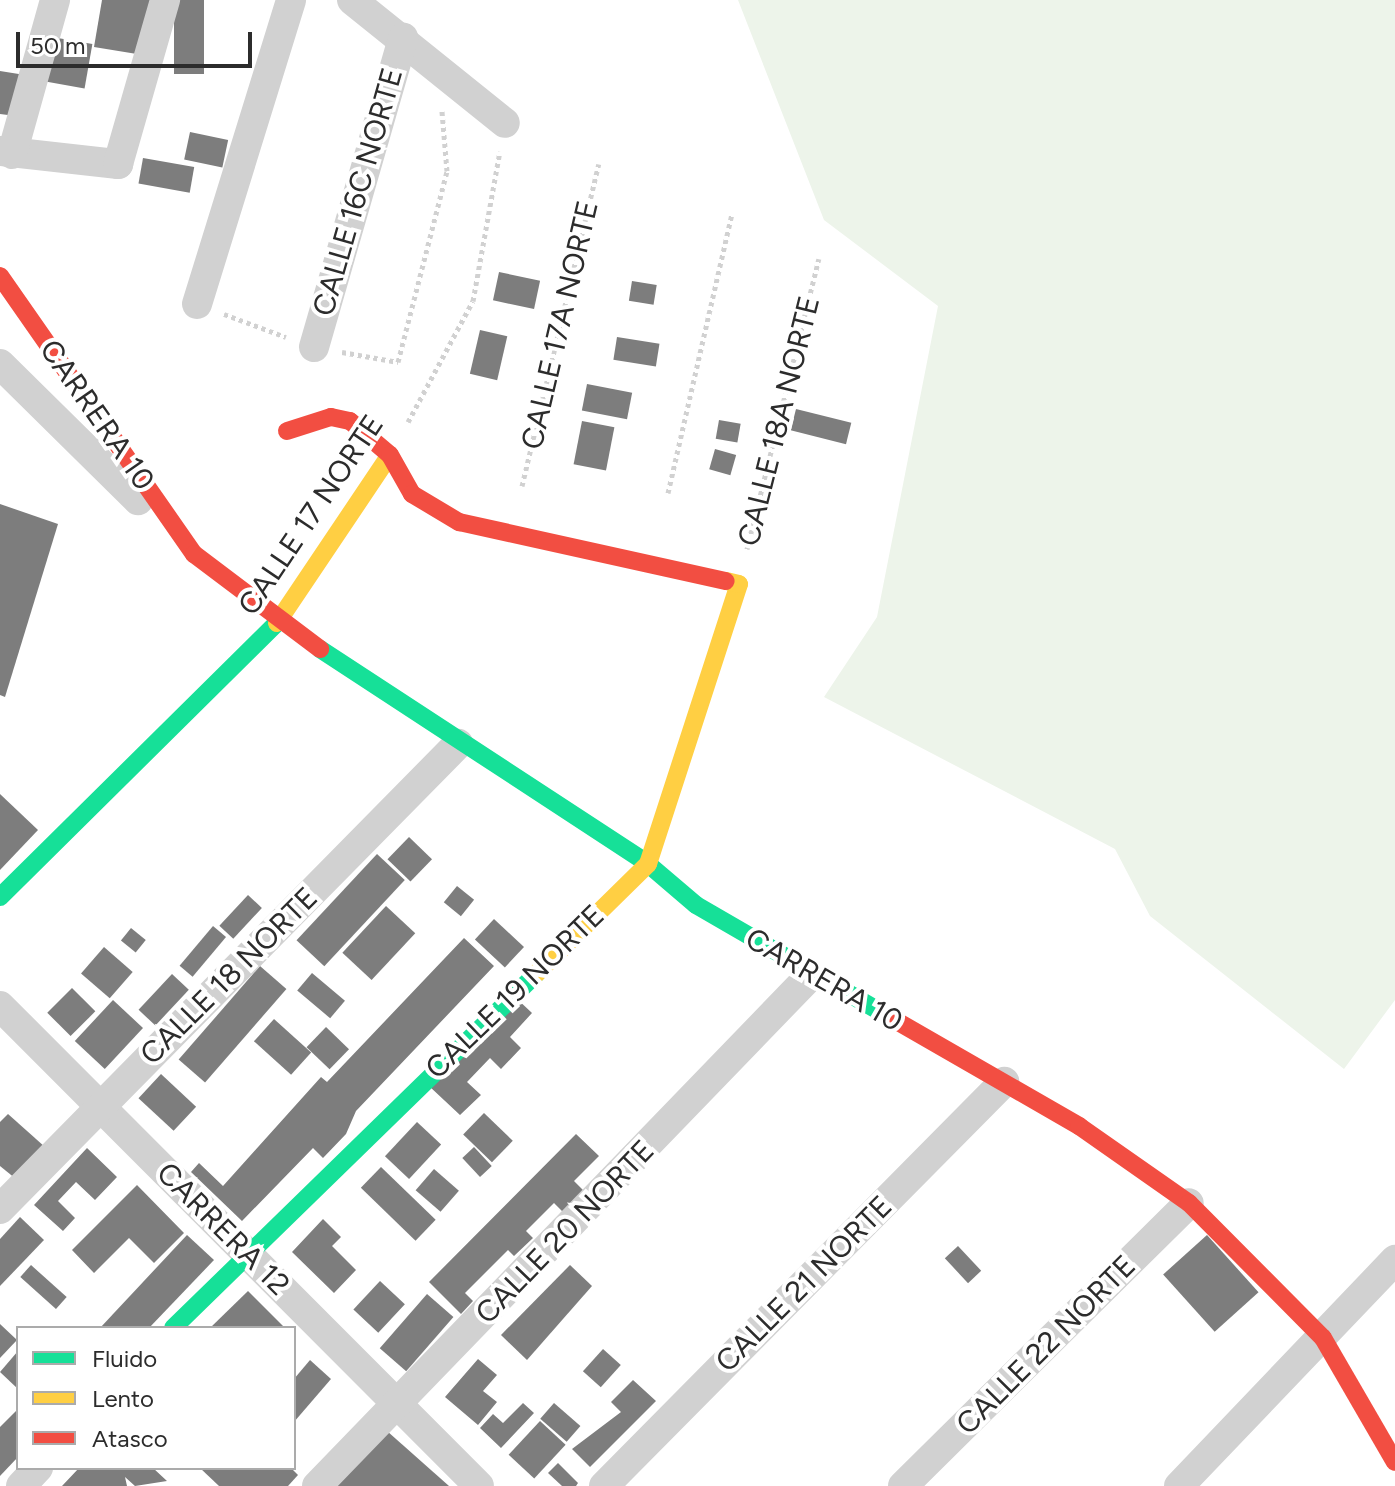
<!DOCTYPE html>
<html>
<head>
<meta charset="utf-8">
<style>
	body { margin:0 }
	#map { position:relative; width:1395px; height:1486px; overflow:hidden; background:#fff; font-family:Figtree,sans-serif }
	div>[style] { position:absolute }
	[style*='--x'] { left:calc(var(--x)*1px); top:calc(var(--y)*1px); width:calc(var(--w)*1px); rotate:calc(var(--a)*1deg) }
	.green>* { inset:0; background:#edf4ea }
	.building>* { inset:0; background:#7d7d7d; transform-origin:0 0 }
	.path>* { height:5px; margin-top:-2.5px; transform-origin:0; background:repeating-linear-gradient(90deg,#d1d1d1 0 4px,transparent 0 8px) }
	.street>* { height:30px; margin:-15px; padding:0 15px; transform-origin:15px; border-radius:15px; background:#d1d1d1 }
	.fast>* { height:18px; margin:-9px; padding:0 9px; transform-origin:9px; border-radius:9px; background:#16e098 }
	.slow>* { height:18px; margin:-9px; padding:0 9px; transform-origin:9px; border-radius:9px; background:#ffcf43 }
	.jam>* { height:18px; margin:-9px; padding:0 9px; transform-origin:9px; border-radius:9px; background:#f24e42 }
	span { translate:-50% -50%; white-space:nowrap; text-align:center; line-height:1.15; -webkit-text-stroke:8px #fff; paint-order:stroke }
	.street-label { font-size:30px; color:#2c2c2c }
	.legend { position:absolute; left:16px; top:1326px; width:280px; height:144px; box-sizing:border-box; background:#fff; border:2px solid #ababab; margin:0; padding:10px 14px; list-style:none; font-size:24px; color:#2c2c2c }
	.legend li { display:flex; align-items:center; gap:16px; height:40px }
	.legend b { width:40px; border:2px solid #ababab }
	.scale { position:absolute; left:16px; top:32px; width:236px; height:36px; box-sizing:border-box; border:4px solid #2c2c2c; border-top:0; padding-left:10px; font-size:24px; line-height:28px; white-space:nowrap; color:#2c2c2c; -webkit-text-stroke:6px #fff; paint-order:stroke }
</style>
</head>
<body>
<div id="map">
	<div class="green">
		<div style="clip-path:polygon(738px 0,1395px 0,1395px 1000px,1344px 1069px,1150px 916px,1115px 849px,824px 697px,877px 617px,938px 306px,824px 220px)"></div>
	</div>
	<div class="building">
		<div style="clip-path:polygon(102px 0,153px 0,143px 55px,94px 47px)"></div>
		<div style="left:174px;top:0;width:30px;height:74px"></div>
		<div style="left:52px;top:37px;width:41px;height:45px;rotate:10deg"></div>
		<div style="clip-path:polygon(0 71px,25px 75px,16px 116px,0 114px)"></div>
		<div style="left:190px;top:132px;width:39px;height:28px;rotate:12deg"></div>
		<div style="left:143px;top:158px;width:52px;height:26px;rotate:10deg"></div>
		<div style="left:499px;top:272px;width:42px;height:29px;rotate:12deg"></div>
		<div style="left:632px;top:281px;width:25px;height:20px;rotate:9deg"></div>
		<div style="left:480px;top:330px;width:28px;height:45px;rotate:13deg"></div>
		<div style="left:617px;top:337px;width:43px;height:23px;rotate:9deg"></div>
		<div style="left:587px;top:384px;width:46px;height:27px;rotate:11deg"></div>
		<div style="left:796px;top:409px;width:57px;height:22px;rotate:14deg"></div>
		<div style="left:719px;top:420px;width:22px;height:19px;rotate:10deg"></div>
		<div style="left:582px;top:421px;width:33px;height:44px;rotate:11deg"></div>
		<div style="left:715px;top:449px;width:22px;height:21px;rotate:16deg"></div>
		<div style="clip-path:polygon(0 504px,58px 524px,5px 697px,0 695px)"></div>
		<div style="clip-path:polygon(0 794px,38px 830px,0 870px)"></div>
		<div style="left:409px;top:837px;width:32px;height:31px;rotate:44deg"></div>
		<div style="left:377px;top:854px;width:38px;height:118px;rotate:43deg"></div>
		<div style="left:457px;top:886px;width:22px;height:21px;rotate:39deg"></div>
		<div style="left:248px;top:895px;width:19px;height:42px;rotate:43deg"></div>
		<div style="left:386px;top:906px;width:40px;height:64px;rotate:43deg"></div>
		<div style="left:494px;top:919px;width:41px;height:28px;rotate:43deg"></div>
		<div style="left:213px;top:926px;width:17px;height:52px;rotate:40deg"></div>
		<div style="left:131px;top:928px;width:19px;height:16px;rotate:39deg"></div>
		<div style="clip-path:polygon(464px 938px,494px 966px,356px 1111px,346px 1134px,323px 1158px,313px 1148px,242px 1221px,191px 1172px,199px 1163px,223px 1186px,321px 1077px,327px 1082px)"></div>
		<div style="left:104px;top:947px;width:38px;height:35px;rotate:41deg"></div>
		<div style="left:260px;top:966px;width:35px;height:124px;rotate:41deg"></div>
		<div style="left:312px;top:973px;width:43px;height:23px;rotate:40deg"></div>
		<div style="left:172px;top:974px;width:23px;height:49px;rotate:43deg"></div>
		<div style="left:72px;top:988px;width:33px;height:35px;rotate:45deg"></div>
		<div style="clip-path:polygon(515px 997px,532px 1013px,510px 1037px,521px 1048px,501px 1069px,490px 1058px,467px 1082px,481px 1095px,460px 1115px,429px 1086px)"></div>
		<div style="left:113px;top:1000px;width:41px;height:56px;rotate:43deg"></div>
		<div style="left:274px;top:1019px;width:50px;height:30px;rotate:42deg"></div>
		<div style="left:326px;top:1027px;width:32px;height:28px;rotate:44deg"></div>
		<div style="left:161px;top:1074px;width:48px;height:33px;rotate:43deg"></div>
		<div style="left:484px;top:1113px;width:40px;height:30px;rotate:44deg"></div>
		<div style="clip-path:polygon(8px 1114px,45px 1147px,16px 1179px,0 1166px,0 1122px)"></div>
		<div style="left:417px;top:1122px;width:33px;height:47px;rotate:43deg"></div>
		<div style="clip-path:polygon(576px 1134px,599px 1156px,574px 1181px,586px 1193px,565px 1214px,554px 1203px,526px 1231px,533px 1238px,514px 1256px,508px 1250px,465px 1293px,473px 1301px,461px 1314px,429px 1282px)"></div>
		<div style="left:474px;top:1147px;width:26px;height:16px;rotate:47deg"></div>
		<div style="clip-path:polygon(87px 1148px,117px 1177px,95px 1200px,76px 1182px,58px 1201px,75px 1218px,63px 1231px,34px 1205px)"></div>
		<div style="left:381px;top:1167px;width:76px;height:29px;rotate:44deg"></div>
		<div style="left:434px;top:1169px;width:33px;height:28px;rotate:41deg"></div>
		<div style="clip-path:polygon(137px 1185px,184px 1233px,154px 1263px,129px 1238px,94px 1273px,72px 1250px)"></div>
		<div style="clip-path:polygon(20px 1217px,44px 1240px,0 1286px,0 1239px)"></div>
		<div style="clip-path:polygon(323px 1219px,341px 1237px,332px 1246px,356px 1270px,334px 1293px,292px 1252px)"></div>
		<div style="clip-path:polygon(187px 1235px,214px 1260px,149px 1328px,100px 1328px)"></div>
		<div style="left:1207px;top:1235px;width:77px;height:59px;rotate:48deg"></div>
		<div style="left:958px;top:1246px;width:34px;height:18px;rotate:47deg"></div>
		<div style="left:31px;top:1265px;width:48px;height:16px;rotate:42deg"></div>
		<div style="clip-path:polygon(570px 1265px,592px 1286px,527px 1360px,501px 1335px)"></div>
		<div style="left:380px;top:1281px;width:34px;height:39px;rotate:43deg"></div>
		<div style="clip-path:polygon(248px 1291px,285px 1328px,210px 1328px)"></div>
		<div style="left:427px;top:1294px;width:35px;height:72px;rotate:41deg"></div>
		<div style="clip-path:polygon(0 1324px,17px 1340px,0 1358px)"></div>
		<div style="left:603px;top:1349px;width:24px;height:30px;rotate:42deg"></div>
		<div style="clip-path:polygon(18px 1351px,18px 1389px,0 1372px)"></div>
		<div style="clip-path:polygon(478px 1359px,497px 1375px,483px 1391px,497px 1402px,478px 1425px,445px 1397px)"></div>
		<div style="clip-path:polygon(310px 1360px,331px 1379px,294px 1422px,294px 1379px)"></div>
		<div style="clip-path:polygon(633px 1380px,656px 1401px,590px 1467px,572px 1449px,621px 1412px,611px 1402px)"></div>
		<div style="clip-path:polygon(523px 1403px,534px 1413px,501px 1448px,480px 1428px,493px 1414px,503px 1423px)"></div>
		<div style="left:554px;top:1403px;width:35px;height:21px;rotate:41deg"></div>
		<div style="clip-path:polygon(18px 1409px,18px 1457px,0 1476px,0 1427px)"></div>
		<div style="left:540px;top:1421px;width:35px;height:46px;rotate:43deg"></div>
		<div style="clip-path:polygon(387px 1431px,449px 1486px,337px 1486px)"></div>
		<div style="clip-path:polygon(558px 1463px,578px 1483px,576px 1486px,562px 1486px,548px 1473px)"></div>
		<div style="clip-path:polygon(79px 1468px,153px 1468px,167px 1481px,135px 1486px,125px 1477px,127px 1486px,62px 1486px)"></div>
		<div style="clip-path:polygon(200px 1468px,291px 1468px,298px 1475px,288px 1486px,219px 1486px)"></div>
	</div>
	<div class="path">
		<div style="--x:224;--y:314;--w:66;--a:20.4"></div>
		<div style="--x:342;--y:352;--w:57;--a:10.1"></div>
		<div style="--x:398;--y:362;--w:197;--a:-75.6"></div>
		<div style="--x:447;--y:171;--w:60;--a:-94.8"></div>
		<div style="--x:408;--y:422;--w:137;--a:-61.8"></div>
		<div style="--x:473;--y:301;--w:152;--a:-79.8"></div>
		<div style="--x:522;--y:486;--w:331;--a:-76.6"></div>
		<div style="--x:668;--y:493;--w:287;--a:-77.1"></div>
		<div style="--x:747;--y:549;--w:299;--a:-76.1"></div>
	</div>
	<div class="street">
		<div style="--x:352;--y:0;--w:196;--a:38.8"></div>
		<div style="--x:0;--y:151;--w:119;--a:6.3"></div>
		<div style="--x:118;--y:164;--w:171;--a:-74"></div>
		<div style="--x:12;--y:154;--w:160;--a:-74.4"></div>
		<div style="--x:197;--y:304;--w:318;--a:-72.8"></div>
		<div style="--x:314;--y:347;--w:322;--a:-73.9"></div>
		<div style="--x:0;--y:364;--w:194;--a:44.6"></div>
		<div style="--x:0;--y:1006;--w:678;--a:45.06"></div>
		<div style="--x:0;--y:1209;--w:653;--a:-45.43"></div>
		<div style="--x:21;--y:1486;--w:25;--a:-47"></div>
		<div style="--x:317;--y:1486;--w:709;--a:-45.97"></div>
		<div style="--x:604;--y:1486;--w:569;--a:-45.29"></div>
		<div style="--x:903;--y:1486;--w:402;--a:-44.7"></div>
		<div style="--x:1179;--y:1486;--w:313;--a:-46.3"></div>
	</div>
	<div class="fast">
		<div style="--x:320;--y:649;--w:392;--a:33.2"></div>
		<div style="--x:648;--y:864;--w:63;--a:40.5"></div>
		<div style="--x:696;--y:905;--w:228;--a:30.1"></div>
		<div style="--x:0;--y:897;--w:390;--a:-44.7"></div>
		<div style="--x:173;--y:1328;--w:507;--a:-44.28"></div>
	</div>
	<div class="slow">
		<div style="--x:277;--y:623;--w:202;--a:-56.1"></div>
		<div style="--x:536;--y:974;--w:157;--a:-44.5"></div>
		<div style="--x:648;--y:864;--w:294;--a:-72"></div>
		<div style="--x:739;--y:584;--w:13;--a:-167"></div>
	</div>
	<div class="jam">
		<div style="--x:0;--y:276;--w:339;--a:55.1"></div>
		<div style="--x:194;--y:554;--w:158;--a:37"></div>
		<div style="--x:287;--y:431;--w:46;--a:-17.7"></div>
		<div style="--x:331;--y:417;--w:19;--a:12"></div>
		<div style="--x:350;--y:421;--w:52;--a:40.4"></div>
		<div style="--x:390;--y:455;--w:45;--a:60.6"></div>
		<div style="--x:412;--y:494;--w:55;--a:30.8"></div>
		<div style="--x:459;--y:522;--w:273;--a:12.5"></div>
		<div style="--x:893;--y:1019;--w:215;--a:29.9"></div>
		<div style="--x:1079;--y:1126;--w:134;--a:35"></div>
		<div style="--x:1189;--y:1203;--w:190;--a:45.2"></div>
		<div style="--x:1323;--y:1338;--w:143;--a:59.9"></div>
	</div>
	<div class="street-label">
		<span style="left:358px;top:192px;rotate:-74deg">CALLE 16C NORTE</span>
		<span style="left:560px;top:325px;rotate:-77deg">CALLE 17A NORTE</span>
		<span style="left:97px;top:415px;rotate:55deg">CARRERA 10</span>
		<span style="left:779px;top:421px;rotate:-76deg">CALLE 18A NORTE</span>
		<span style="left:311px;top:515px;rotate:-56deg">CALLE 17 NORTE</span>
		<span style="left:229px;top:976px;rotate:-45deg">CALLE 18 NORTE</span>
		<span style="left:824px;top:980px;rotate:30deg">CARRERA 10</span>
		<span style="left:515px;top:992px;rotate:-44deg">CALLE 19 NORTE</span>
		<span style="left:223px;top:1229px;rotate:45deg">CARRERA 12</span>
		<span style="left:565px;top:1232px;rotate:-46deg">CALLE 20 NORTE</span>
		<span style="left:804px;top:1284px;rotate:-45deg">CALLE 21 NORTE</span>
		<span style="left:1046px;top:1345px;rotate:-45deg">CALLE 22 NORTE</span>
	</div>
	<ul class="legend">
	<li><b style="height:10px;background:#16e098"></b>Fluido</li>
	<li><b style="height:10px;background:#ffcf43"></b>Lento</li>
	<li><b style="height:10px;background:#f24e42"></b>Atasco</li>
	</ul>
	<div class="scale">50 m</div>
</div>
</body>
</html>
